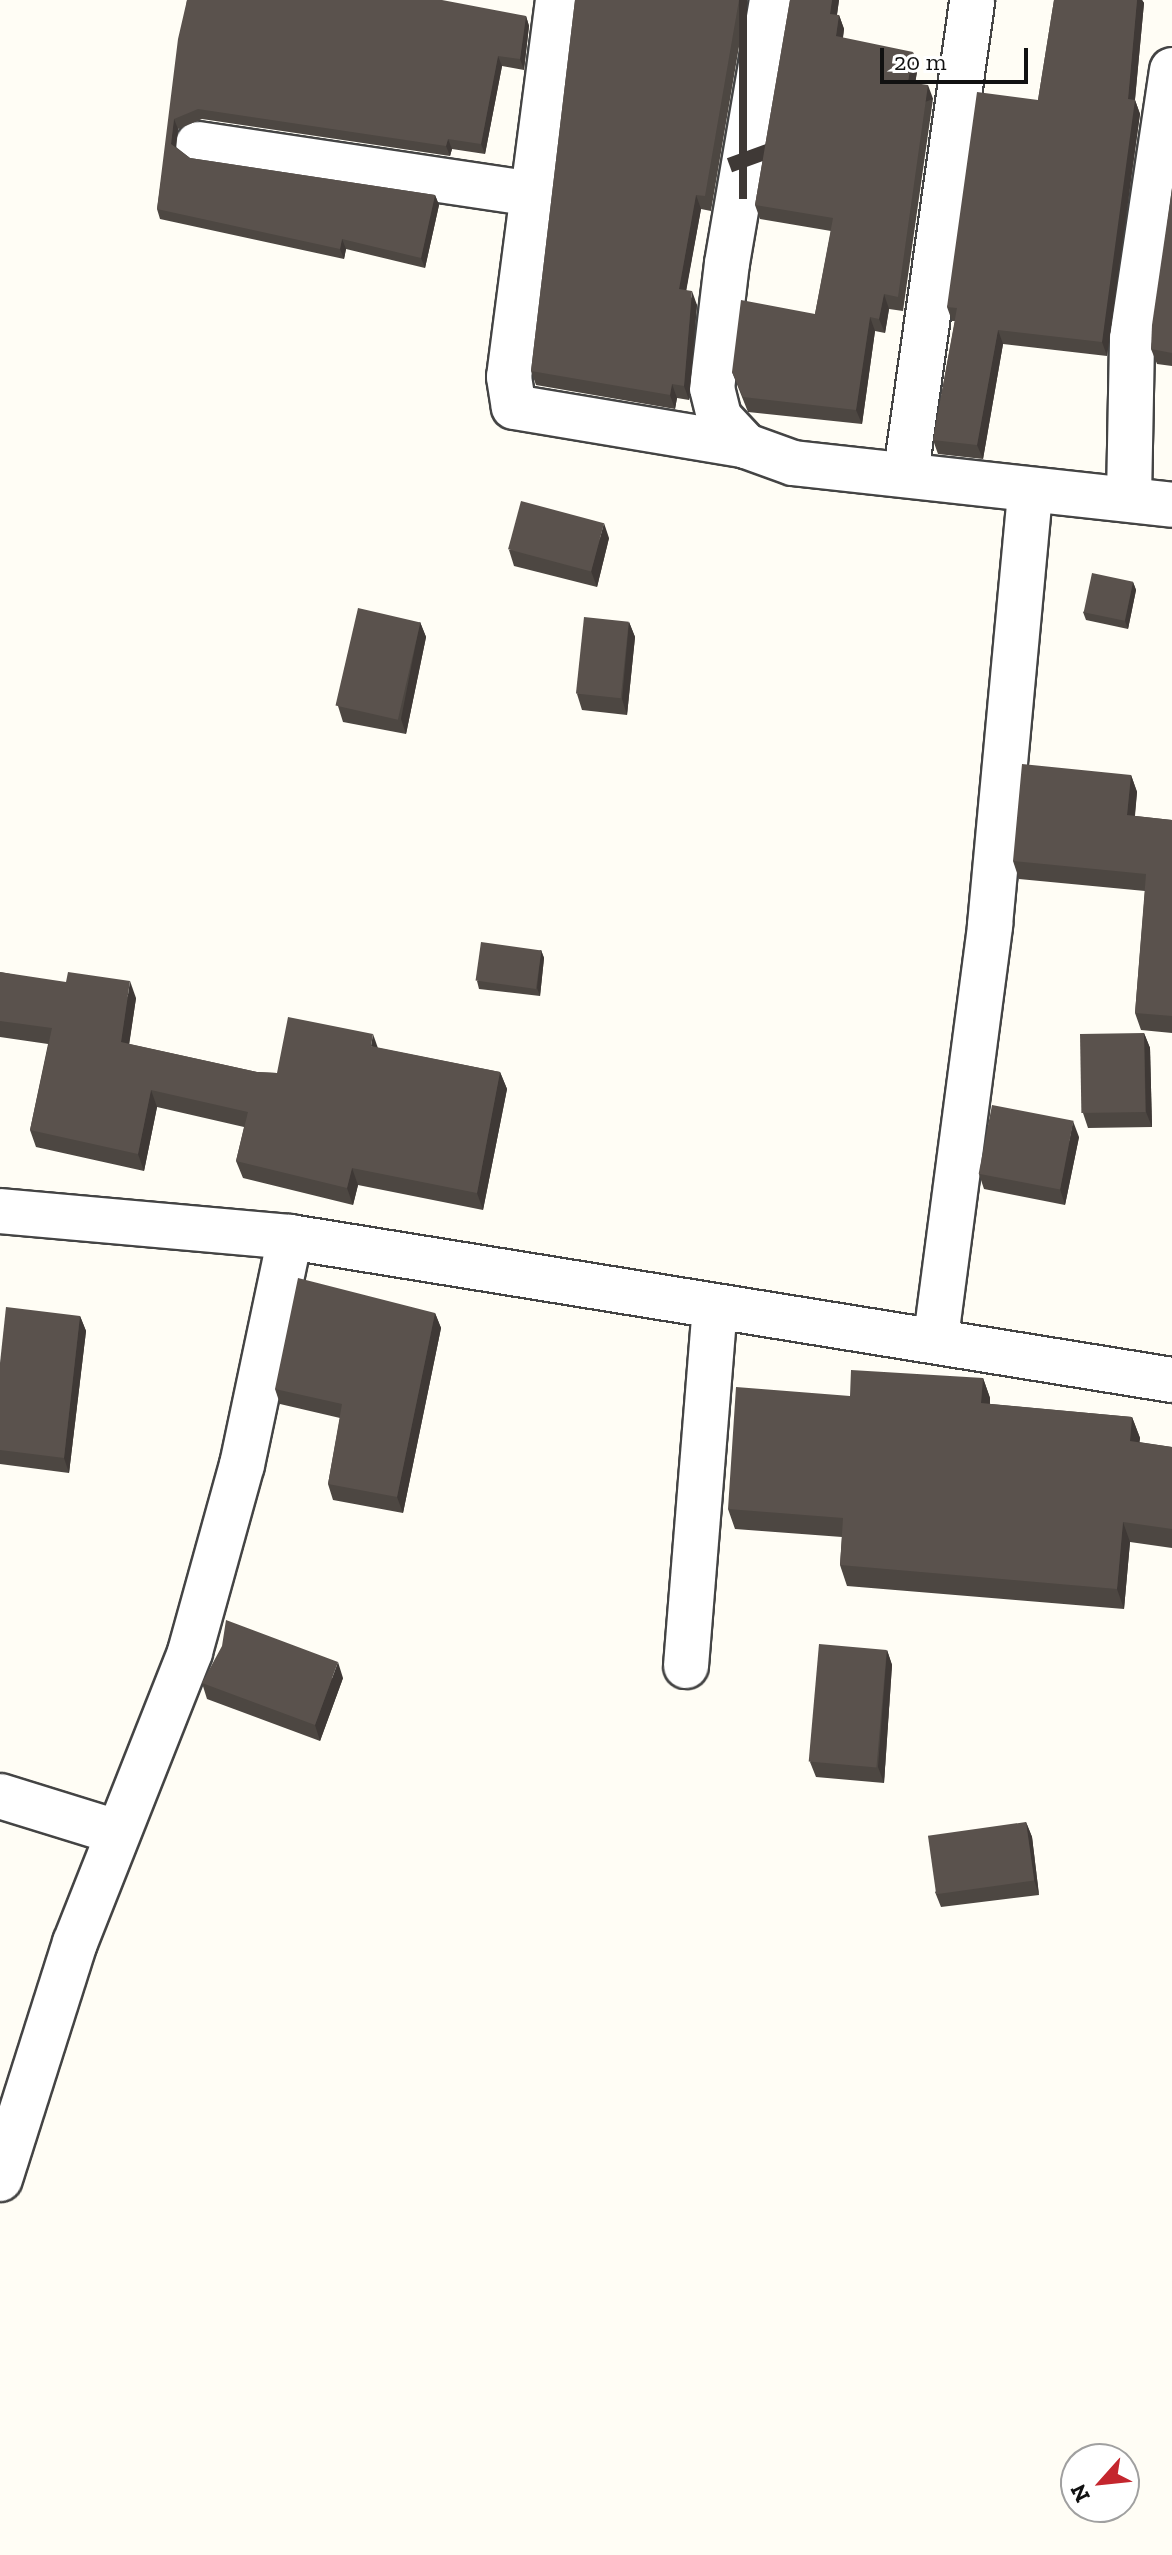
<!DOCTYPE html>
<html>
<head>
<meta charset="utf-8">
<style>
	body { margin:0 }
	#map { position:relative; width:1172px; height:2555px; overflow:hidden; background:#fffdf5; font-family:"Zilla Slab",serif }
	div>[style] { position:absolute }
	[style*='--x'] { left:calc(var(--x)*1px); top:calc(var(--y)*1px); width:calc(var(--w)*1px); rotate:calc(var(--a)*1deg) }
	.roads { filter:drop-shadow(2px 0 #444) drop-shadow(-2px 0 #444) drop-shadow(0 2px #444) drop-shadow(0 -2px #444) }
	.minor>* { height:44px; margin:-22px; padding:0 22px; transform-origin:22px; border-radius:22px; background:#fff }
	.wall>* { inset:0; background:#4d4742 }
	.shaded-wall>* { inset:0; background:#3f3936; transform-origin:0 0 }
	.building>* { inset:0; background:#5a524d; transform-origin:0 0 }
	span { translate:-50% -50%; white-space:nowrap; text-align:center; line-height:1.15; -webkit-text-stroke:8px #fff; paint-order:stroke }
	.north { position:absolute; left:1060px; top:2443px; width:80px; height:80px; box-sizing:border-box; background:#fff; border:2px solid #a0a0a0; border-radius:50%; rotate:243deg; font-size:22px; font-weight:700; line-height:32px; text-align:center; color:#111 }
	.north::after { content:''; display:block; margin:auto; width:28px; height:36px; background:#c4262e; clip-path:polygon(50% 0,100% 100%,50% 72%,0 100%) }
	.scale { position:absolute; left:880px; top:48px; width:148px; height:36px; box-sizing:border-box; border:4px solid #111; border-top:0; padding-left:10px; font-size:24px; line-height:28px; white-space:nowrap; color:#111; -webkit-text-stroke:6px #fff; paint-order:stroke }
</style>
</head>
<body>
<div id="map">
	<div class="roads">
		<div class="minor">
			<div style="--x:558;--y:0;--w:380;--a:97.4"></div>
			<div style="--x:509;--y:377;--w:30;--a:81"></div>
			<div style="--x:514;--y:407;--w:235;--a:9.5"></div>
			<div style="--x:772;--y:0;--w:267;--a:99.7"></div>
			<div style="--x:727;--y:263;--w:126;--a:96.8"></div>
			<div style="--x:712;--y:388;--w:30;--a:76"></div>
			<div style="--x:719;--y:417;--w:40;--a:47"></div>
			<div style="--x:746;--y:446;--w:50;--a:19.9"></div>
			<div style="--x:793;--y:463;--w:381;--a:6.3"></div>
			<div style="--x:198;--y:144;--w:339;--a:8.5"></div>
			<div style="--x:906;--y:472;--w:477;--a:-82"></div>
			<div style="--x:1129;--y:498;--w:160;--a:-88.9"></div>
			<div style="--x:1132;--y:338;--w:271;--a:-81.5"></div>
			<div style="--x:0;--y:1211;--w:291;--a:5.1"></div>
			<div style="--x:290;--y:1237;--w:894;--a:9.21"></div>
			<div style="--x:936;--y:1337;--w:416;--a:-82.5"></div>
			<div style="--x:990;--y:925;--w:435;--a:-84.7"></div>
			<div style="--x:686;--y:1666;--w:360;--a:-85.4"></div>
			<div style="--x:0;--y:1796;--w:121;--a:17.2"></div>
			<div style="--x:0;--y:2179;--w:248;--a:-72.4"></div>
			<div style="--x:75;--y:1943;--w:313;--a:-68.4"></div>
			<div style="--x:190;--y:1652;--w:194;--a:-74.5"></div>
			<div style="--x:242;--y:1465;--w:233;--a:-78.1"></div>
		</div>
	</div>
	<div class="wall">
		<div style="clip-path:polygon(187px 0,526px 16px,529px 26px,524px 70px,502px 66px,485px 154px,452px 149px,450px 156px,202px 119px,178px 129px,176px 147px,190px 158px,435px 195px,439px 205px,425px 268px,346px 249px,344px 259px,160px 219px,157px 209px)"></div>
		<div style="clip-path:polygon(575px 0,747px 0,711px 211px,701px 209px,686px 290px,697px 305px,689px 400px,677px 398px,675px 409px,536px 385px,531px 371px)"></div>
		<div style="clip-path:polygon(790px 0,839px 0,837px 15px,839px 15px,844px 29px,843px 38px,918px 66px,915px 83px,933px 99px,903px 311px,889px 309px,885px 333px,875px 331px,862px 424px,748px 412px,732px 372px,815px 314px,831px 231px,760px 219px,755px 205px)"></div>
		<div style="clip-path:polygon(1054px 0,1142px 0,1144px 3px,1135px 100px,1140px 114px,1107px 356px,1003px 344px,983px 459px,938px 454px,933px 440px,955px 321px,952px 321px,947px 307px,1038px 100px)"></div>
		<div style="clip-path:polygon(1172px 188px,1172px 366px,1157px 364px,1151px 349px)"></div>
		<div style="clip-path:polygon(609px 538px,597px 587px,514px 566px,509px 550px)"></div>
		<div style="clip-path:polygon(1133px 582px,1136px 590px,1128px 629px,1086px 620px,1083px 612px)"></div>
		<div style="clip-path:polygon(420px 622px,426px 637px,406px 734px,343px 722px,338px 706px)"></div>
		<div style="clip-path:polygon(629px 622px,635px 637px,627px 715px,582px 710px,577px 694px)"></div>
		<div style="clip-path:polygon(1131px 775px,1137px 792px,1135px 816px,1172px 820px,1172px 1033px,1141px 1030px,1135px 1013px,1145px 891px,1019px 879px,1013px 861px)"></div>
		<div style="clip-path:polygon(541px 950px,544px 958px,540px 996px,479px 989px,477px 981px)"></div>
		<div style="clip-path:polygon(0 972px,136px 998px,129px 1044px,257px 1072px,277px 1073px,378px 1048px,500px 1072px,507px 1089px,483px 1210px,358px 1185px,353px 1205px,243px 1178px,236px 1161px,244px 1127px,157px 1107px,144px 1171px,36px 1147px,30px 1130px,48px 1044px,0 1037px)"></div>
		<div style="clip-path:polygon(1144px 1033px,1150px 1048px,1152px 1127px,1088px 1128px,1083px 1113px)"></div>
		<div style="clip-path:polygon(1079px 1137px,1065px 1205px,984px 1189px,979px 1174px)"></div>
		<div style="clip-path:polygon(435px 1313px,441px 1328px,403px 1513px,333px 1500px,328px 1484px,340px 1418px,280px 1404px,275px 1389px)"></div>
		<div style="clip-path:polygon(80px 1316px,86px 1331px,69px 1473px,0 1464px,0 1363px)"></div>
		<div style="clip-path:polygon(983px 1378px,990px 1398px,990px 1404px,1132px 1417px,1140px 1438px,1139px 1442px,1172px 1447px,1172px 1548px,1130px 1542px,1124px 1609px,847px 1586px,840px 1565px,842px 1537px,735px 1529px,728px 1509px,850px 1396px)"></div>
		<div style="clip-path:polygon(887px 1650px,892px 1665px,884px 1783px,816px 1777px,810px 1762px)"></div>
		<div style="clip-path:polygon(343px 1678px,320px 1741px,207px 1699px,202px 1683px)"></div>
		<div style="clip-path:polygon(1026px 1822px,1032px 1837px,1039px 1895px,941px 1907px,935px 1892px)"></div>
	</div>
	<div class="shaded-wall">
		<div style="left:739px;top:0;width:8px;height:199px"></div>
		<div style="clip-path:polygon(832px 0,839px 0,835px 28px,830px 14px)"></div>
		<div style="clip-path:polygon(1137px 0,1142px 0,1144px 3px,1134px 109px,1135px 100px,1140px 114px,1107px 356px,1102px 342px,1128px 99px)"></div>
		<div style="clip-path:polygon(839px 15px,844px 29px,841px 50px,836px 36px)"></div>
		<div style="clip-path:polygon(526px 16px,529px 26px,524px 70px,520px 59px)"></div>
		<div style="clip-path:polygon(913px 52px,918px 66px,913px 96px,908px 82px)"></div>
		<div style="clip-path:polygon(498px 56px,502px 66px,485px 154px,481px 144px)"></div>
		<div style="left:928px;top:85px;width:15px;height:214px;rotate:70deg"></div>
		<div style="clip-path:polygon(174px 119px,178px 129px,175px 154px,171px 144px)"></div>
		<div style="clip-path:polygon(448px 139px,452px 149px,450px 156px,446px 146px)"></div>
		<div style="clip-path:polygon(435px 195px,439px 205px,425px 268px,421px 258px)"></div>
		<div style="clip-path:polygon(696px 195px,701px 209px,684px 303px,679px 289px)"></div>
		<div style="clip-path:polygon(342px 239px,346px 249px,344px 259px,340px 249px)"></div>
		<div style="clip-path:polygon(692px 291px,697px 305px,689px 400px,684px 386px)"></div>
		<div style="clip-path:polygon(884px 294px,889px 309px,885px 333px,879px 319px)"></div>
		<div style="clip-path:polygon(870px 317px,875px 331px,862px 424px,856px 410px)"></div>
		<div style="clip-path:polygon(998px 330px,1003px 344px,983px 459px,977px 445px)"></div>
		<div style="clip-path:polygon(672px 384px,677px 398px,675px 409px,670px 395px)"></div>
		<div style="clip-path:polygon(604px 523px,609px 538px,597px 587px,591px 571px)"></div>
		<div style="clip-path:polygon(1133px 582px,1136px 590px,1128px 629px,1125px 621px)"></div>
		<div style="clip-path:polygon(420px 622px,426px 637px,406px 734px,401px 719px)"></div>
		<div style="clip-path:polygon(629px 622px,635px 637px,627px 715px,622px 699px)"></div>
		<div style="clip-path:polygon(1131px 775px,1137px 792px,1133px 832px,1127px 815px)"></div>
		<div style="clip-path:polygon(541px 950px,544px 958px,540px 996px,537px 988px)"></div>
		<div style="clip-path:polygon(130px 981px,136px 998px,127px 1059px,121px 1042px)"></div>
		<div style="clip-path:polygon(1144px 1033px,1150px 1048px,1152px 1127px,1146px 1112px)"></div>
		<div style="clip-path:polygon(373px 1034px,379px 1051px,371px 1046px)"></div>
		<div style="clip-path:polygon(500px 1072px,507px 1089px,483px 1210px,477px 1193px)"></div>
		<div style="clip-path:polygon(151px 1090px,157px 1107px,144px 1171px,138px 1154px)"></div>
		<div style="clip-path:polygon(1073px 1121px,1079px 1137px,1065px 1205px,1060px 1189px)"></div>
		<div style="clip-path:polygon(352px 1168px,358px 1185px,353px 1205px,347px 1188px)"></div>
		<div style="clip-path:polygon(435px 1313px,441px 1328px,403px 1513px,397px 1497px)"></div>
		<div style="clip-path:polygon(80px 1316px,86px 1331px,69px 1473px,64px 1458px)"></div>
		<div style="clip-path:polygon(983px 1378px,990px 1398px,989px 1423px,981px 1403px)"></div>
		<div style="clip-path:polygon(1132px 1417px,1140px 1438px,1138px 1461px,1130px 1441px)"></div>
		<div style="clip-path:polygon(1123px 1522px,1130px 1542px,1124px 1609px,1117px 1589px)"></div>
		<div style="clip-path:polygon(887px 1650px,892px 1665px,884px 1783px,878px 1767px)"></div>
		<div style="clip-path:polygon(338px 1662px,343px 1678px,320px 1741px,315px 1725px)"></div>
		<div style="clip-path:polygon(1026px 1822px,1032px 1837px,1039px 1895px,1034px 1880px)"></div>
	</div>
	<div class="building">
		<div style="clip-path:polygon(187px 0,442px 0,526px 16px,520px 59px,498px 56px,481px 144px,448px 139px,446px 146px,198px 109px,174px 119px,171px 144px,190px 158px,435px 195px,421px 258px,342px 239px,340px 249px,157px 209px,178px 39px)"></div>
		<div style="clip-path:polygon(575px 0,739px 0,705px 196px,696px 195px,679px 289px,692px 291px,684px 386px,672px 384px,670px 395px,531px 371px)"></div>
		<div style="clip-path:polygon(790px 0,832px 0,830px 14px,839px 15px,836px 36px,913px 52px,908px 82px,928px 85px,898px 297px,884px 294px,879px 319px,870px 317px,856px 410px,743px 397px,732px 372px,741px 300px,815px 314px,833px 218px,755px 205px)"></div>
		<div style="clip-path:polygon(1054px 0,1137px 0,1128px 99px,1135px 100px,1102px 342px,998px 330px,977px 445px,933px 440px,957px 308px,947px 307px,977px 92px,1038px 100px)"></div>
		<div style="clip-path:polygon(1172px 188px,1172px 353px,1151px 349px,1152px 325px)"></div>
		<div style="left:521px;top:501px;width:86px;height:50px;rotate:15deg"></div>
		<div style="left:1092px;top:573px;width:42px;height:40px;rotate:12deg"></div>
		<div style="left:358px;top:608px;width:64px;height:100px;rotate:13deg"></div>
		<div style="left:584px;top:617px;width:45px;height:77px;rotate:6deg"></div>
		<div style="clip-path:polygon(1022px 764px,1131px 775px,1127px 815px,1172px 820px,1172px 1016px,1135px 1013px,1146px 874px,1013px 861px)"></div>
		<div style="left:481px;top:942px;width:61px;height:39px;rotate:8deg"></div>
		<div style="clip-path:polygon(0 972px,66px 982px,68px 972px,130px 981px,121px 1042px,257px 1072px,277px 1073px,288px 1017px,373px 1034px,371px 1046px,500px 1072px,477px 1193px,352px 1168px,347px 1188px,236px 1161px,248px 1112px,151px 1090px,138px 1154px,30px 1130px,52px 1028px,0 1021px)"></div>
		<div style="left:1144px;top:1033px;width:79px;height:64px;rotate:89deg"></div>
		<div style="left:992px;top:1105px;width:83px;height:70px;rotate:11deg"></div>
		<div style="clip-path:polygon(298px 1278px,435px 1313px,397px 1497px,328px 1484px,342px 1404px,275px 1389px)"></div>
		<div style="clip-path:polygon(6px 1307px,80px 1316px,64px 1458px,0 1450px,0 1363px)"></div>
		<div style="clip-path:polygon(851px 1370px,983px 1378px,981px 1403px,1132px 1417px,1130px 1441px,1172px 1447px,1172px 1529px,1123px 1522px,1117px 1589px,840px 1565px,843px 1518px,728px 1509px,736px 1387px,850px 1396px)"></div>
		<div style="clip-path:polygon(226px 1620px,338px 1662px,315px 1725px,202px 1683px,222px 1646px)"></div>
		<div style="left:819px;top:1644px;width:68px;height:118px;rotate:5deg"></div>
		<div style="left:1026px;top:1822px;width:59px;height:99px;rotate:82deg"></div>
	</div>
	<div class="north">N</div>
	<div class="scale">20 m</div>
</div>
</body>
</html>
